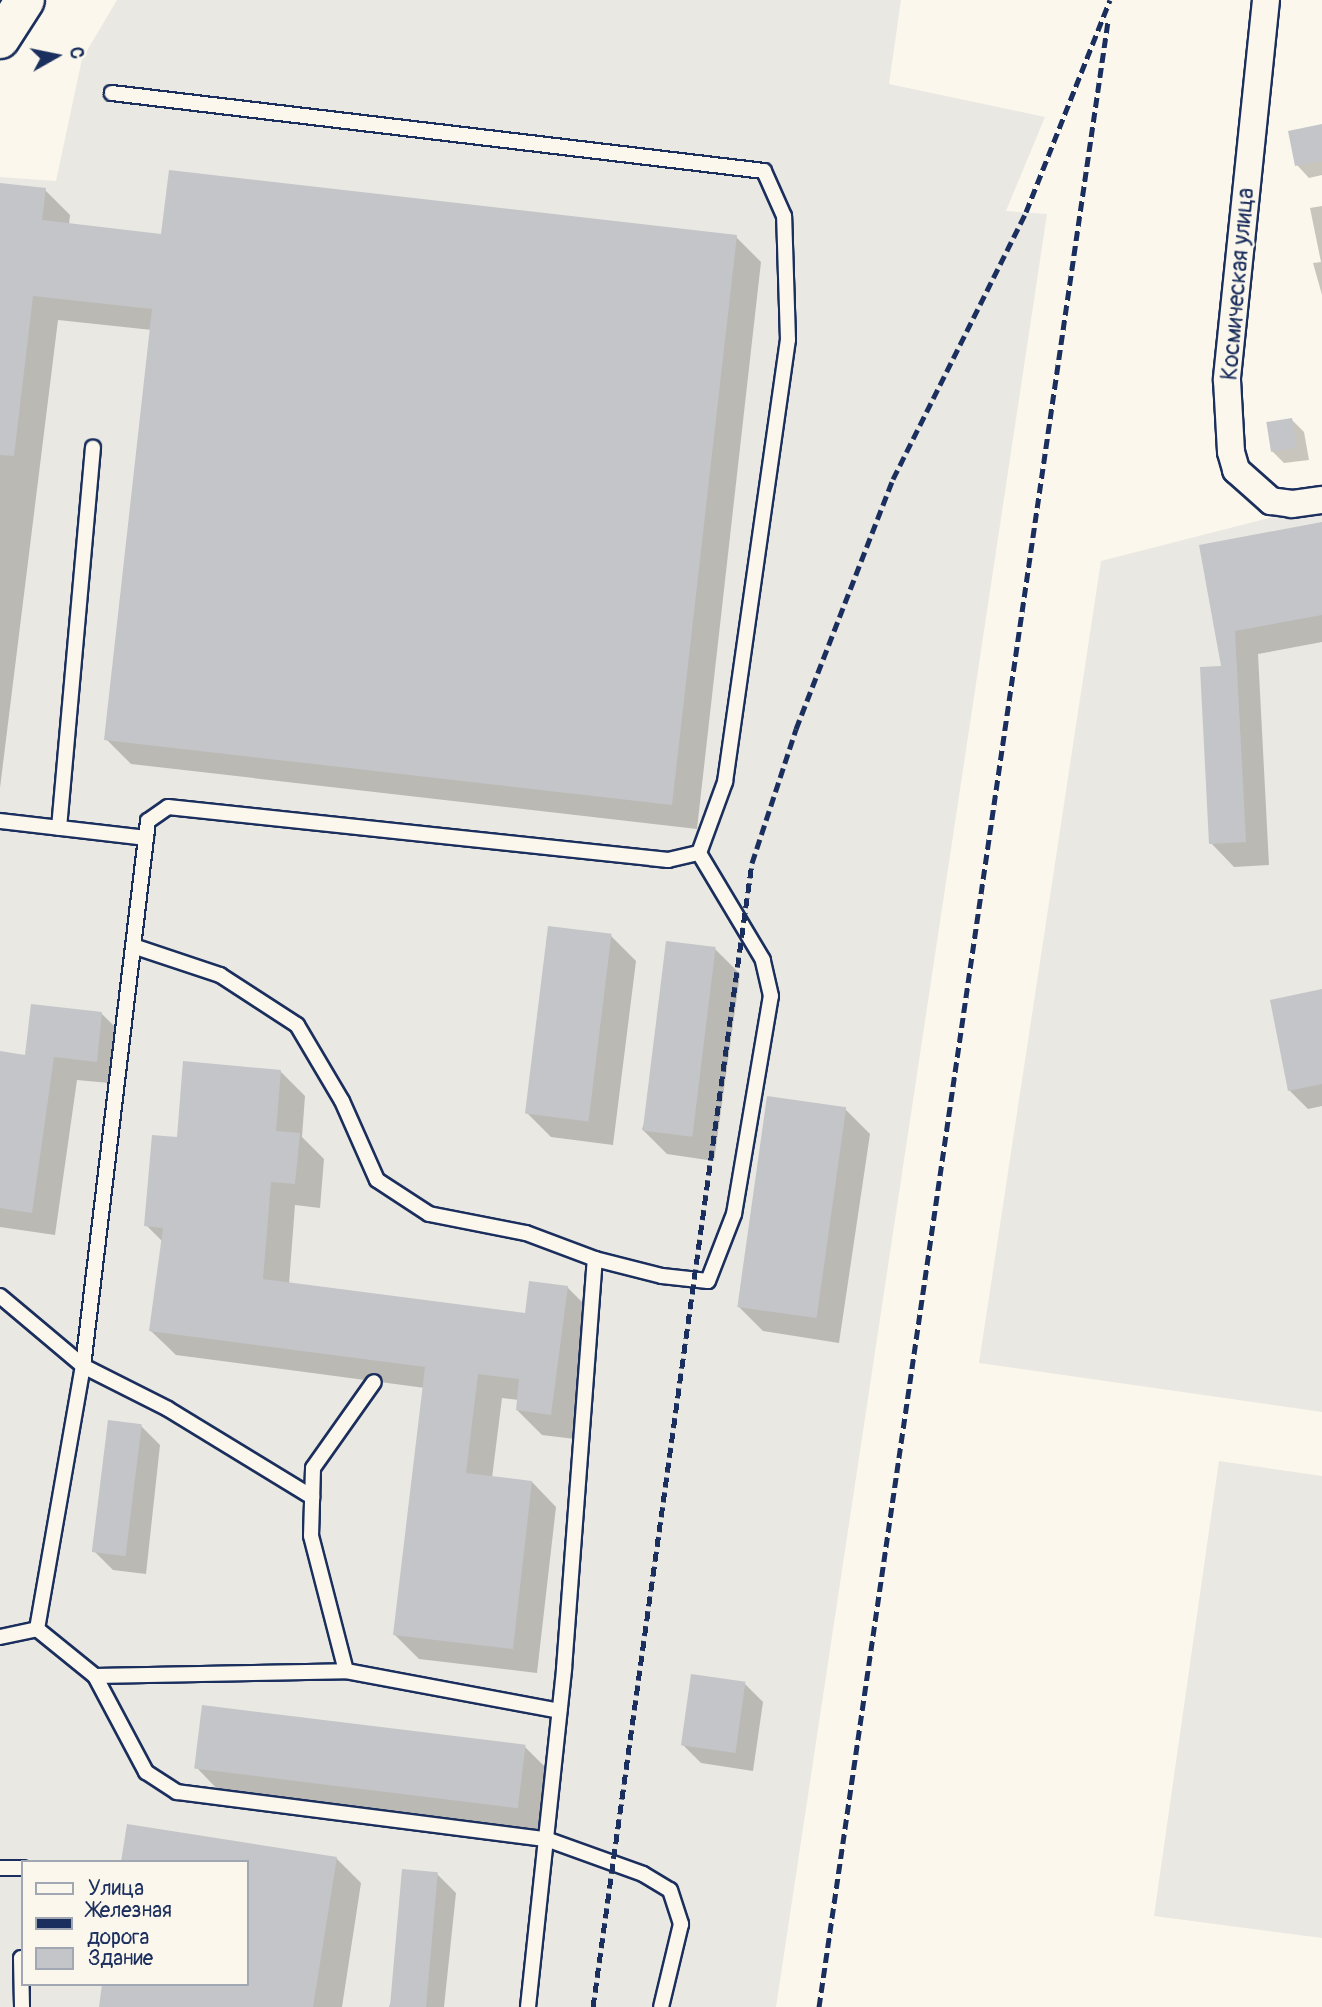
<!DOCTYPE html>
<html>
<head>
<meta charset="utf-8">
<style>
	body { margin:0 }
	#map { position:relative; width:1322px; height:2007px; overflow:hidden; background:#fbf7ec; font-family:Pangolin,sans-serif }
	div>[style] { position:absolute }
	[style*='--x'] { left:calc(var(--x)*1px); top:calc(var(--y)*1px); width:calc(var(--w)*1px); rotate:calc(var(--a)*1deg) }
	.built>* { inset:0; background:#eae8e2 }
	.shadow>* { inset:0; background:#0003 }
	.building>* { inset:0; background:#c3c5c9; transform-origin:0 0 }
	.roads { filter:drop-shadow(2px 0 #1b2f5e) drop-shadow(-2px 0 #1b2f5e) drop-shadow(0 2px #1b2f5e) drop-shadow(0 -2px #1b2f5e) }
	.service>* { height:14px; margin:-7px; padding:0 7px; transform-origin:7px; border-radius:7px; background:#fbf7ec }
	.minor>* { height:26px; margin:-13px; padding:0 13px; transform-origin:13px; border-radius:13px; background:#fbf7ec }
	.primary>* { height:38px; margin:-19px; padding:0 19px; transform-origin:19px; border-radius:19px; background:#fbf7ec }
	.rail>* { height:5px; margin-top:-2.5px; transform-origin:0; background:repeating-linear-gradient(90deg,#1b2f5e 0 10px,transparent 0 15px) }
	span { translate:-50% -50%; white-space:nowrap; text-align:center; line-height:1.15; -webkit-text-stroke:5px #fbf7ec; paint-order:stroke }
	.street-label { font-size:23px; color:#1b2f5e }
	.legend { position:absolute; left:21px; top:1860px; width:228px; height:126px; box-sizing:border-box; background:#fbf7ec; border:2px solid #a1a7b3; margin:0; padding:9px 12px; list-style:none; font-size:21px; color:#1b2f5e }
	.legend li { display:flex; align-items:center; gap:14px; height:35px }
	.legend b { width:35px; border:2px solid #a1a7b3 }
	.north { position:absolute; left:21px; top:21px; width:70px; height:70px; -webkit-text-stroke:5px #fbf7ec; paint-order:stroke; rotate:81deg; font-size:19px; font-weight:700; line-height:28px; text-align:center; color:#1b2f5e }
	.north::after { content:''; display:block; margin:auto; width:24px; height:32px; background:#1b2f5e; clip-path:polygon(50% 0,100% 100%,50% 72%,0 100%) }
</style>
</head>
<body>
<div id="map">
	<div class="built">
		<div style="clip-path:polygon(evenodd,117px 0,901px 0,889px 84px,1045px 117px,1006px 211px,1047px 214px,776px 2007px,0 2007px,0 177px,56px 181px,82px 59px,117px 0,23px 1862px,247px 1862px,247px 1984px,23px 1984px,23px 1862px)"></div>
		<div style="clip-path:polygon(1322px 512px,1322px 1412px,979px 1363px,1101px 561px,1269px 518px)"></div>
		<div style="clip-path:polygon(1219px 1461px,1322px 1476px,1322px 1938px,1154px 1916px)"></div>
	</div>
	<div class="shadow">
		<div style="clip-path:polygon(1322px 126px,1322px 175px,1309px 178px,1297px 165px)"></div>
		<div style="clip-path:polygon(0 184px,45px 190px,70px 215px,69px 225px,163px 236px,736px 237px,761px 262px,697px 829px,131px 764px,106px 739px,152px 330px,58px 320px,0 788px)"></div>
		<div style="clip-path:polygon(1322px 206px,1322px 295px,1313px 263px,1321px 262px,1310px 208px)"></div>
		<div style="clip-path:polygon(1292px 420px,1304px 432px,1309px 460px,1284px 463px,1272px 451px)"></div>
		<div style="clip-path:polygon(1322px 524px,1322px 642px,1258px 654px,1269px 865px,1234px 867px,1211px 843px,1223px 668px,1201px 546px)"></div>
		<div style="clip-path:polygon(611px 936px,636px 961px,613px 1145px,551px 1137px,526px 1112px)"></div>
		<div style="clip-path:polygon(715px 949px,740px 974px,714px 1161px,667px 1154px,642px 1129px)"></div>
		<div style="clip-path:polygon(1322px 991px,1322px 1106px,1308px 1109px,1289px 1090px)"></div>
		<div style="clip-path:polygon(101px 1013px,125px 1037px,120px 1084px,77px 1080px,55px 1235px,0 1227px,0 1053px,26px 1057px)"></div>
		<div style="clip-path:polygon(281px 1072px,305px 1096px,302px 1137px,324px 1159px,320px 1208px,295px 1205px,289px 1284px,526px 1315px,567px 1287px,592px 1312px,575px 1439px,542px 1435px,517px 1410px,519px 1400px,502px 1398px,492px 1478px,532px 1482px,556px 1507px,537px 1673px,419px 1659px,394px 1634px,425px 1388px,176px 1355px,151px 1331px,163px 1242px,146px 1225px,178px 1139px)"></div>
		<div style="clip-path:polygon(845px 1109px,870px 1134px,839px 1343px,763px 1331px,738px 1306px)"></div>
		<div style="clip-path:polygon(141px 1426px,160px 1445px,146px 1574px,113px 1570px,94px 1551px)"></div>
		<div style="clip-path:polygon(744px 1683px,763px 1702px,753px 1771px,701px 1763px,682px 1744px)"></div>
		<div style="clip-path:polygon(525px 1747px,550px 1772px,543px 1833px,222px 1794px,197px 1768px)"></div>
		<div style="clip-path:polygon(336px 1858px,361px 1883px,342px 2007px,101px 2007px,247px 1984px,247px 1862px)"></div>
		<div style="clip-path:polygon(437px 1874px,456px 1893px,444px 2007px,389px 2007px)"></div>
	</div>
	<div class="building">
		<div style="clip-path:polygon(1322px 124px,1322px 161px,1295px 166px,1288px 131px)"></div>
		<div style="clip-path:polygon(169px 170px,737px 235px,672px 805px,104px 740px,152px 309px,33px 296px,14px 456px,0 455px,0 183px,46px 188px,42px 220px,161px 234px)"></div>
		<div style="left:1292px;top:418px;width:30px;height:26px;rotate:81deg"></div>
		<div style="clip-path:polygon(1322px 522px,1322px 615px,1235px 631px,1246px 842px,1209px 844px,1200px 667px,1221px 666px,1199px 545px)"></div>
		<div style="left:548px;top:926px;width:64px;height:189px;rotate:7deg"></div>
		<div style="left:666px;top:941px;width:50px;height:191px;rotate:7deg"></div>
		<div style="clip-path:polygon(1322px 989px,1322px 1084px,1288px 1091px,1270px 1000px)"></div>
		<div style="clip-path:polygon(31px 1004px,102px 1012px,97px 1062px,54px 1057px,32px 1213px,0 1208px,0 1051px,25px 1055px)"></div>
		<div style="clip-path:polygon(183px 1061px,281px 1070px,276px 1131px,300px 1133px,295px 1184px,271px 1182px,263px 1279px,525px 1313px,529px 1281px,568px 1286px,551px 1415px,516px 1410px,519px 1379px,478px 1374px,466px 1473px,532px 1481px,513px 1649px,393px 1635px,425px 1367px,149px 1331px,163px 1228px,144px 1226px,152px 1135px,177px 1137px)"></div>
		<div style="left:767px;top:1096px;width:80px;height:213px;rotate:8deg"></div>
		<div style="left:108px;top:1420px;width:34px;height:133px;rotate:7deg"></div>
		<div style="left:691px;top:1674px;width:55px;height:72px;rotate:8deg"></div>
		<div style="left:202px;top:1705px;width:326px;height:64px;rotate:7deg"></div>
		<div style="clip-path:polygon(127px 1824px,337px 1857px,313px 2007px,99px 2007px,102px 1984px,247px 1984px,247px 1862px,121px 1862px)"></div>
		<div style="left:402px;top:1869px;width:36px;height:139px;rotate:5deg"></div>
	</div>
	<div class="roads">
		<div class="service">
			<div style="--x:0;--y:821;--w:147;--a:6.6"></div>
			<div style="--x:59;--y:828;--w:382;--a:-84.9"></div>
			<div style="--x:133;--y:946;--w:92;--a:18.4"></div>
			<div style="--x:220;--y:975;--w:92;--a:33"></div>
			<div style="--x:297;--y:1025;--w:88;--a:59.4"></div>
			<div style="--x:342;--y:1101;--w:86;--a:66.1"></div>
			<div style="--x:377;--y:1180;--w:62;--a:33.2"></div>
			<div style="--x:429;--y:1214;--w:99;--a:11.1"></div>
			<div style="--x:526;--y:1233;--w:74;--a:20.6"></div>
			<div style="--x:595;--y:1259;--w:69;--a:14.2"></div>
			<div style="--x:662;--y:1276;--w:46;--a:6.2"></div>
			<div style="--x:708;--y:1281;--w:72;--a:-68.8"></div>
			<div style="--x:734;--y:1214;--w:221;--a:-80.4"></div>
			<div style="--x:771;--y:996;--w:37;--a:-103"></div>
			<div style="--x:763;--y:960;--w:125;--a:-120.9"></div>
			<div style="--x:0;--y:1296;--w:109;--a:40.1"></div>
			<div style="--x:83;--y:1366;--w:95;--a:26.8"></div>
			<div style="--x:168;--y:1409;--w:169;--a:31.4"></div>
			<div style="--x:37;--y:1629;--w:267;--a:-80.1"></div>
			<div style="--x:83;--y:1366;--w:549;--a:-83.2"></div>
			<div style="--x:148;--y:821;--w:24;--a:-35"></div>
			<div style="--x:168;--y:807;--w:503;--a:6.05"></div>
			<div style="--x:668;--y:860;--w:32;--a:-13"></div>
			<div style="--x:699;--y:853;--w:76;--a:-69.9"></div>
			<div style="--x:725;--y:782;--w:446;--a:-81.9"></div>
			<div style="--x:788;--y:340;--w:124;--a:-91.8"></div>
			<div style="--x:784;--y:216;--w:49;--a:-114"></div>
			<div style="--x:764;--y:171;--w:657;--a:-173.18"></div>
			<div style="--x:0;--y:1637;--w:38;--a:-12"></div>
			<div style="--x:37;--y:1629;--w:75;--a:39"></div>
			<div style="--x:95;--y:1676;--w:109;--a:62"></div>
			<div style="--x:146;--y:1772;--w:37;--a:33"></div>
			<div style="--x:177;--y:1792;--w:372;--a:7.3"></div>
			<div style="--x:546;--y:1839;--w:103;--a:19.8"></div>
			<div style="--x:643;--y:1874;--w:31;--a:31"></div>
			<div style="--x:670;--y:1890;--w:36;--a:72"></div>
			<div style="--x:681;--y:1924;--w:85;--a:103.5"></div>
			<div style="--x:346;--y:1671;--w:139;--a:-104.5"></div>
			<div style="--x:311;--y:1536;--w:68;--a:-88.3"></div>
			<div style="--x:313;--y:1468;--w:105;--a:-54.7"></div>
			<div style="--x:95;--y:1676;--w:251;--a:-1.1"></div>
			<div style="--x:346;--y:1671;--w:217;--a:10.6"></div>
			<div style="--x:0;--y:1868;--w:23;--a:0"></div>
			<div style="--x:21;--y:1958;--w:49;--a:88.8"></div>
			<div style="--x:528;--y:2007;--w:340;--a:-83.9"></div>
			<div style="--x:564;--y:1669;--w:411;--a:-85.7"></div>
		</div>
		<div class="minor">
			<div style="--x:1266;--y:0;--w:382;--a:95.9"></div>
			<div style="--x:1227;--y:380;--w:72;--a:86.8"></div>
			<div style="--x:1231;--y:452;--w:19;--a:74"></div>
			<div style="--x:1236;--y:470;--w:47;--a:41.5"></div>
			<div style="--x:1271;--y:501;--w:21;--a:8"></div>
			<div style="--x:1292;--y:504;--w:30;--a:-8"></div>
		</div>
		<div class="primary">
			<div style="--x:0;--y:39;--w:46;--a:-57.3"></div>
		</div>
	</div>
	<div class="rail">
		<div style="--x:593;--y:2007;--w:1155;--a:-82.09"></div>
		<div style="--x:752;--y:863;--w:141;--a:-71.8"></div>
		<div style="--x:796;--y:729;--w:268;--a:-68.8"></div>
		<div style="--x:893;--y:479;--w:298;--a:-63.5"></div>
		<div style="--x:1026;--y:212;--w:228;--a:-68.4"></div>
		<div style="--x:819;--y:2007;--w:2006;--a:-81.72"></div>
	</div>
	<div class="street-label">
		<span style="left:1238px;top:284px;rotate:-85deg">Космическая улица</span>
	</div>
	<ul class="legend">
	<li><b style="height:9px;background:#fbf7ec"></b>Улица</li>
	<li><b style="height:9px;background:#1b2f5e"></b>Железная дорога</li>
	<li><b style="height:19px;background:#c3c5c9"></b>Здание</li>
	</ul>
	<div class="north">С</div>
</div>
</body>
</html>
